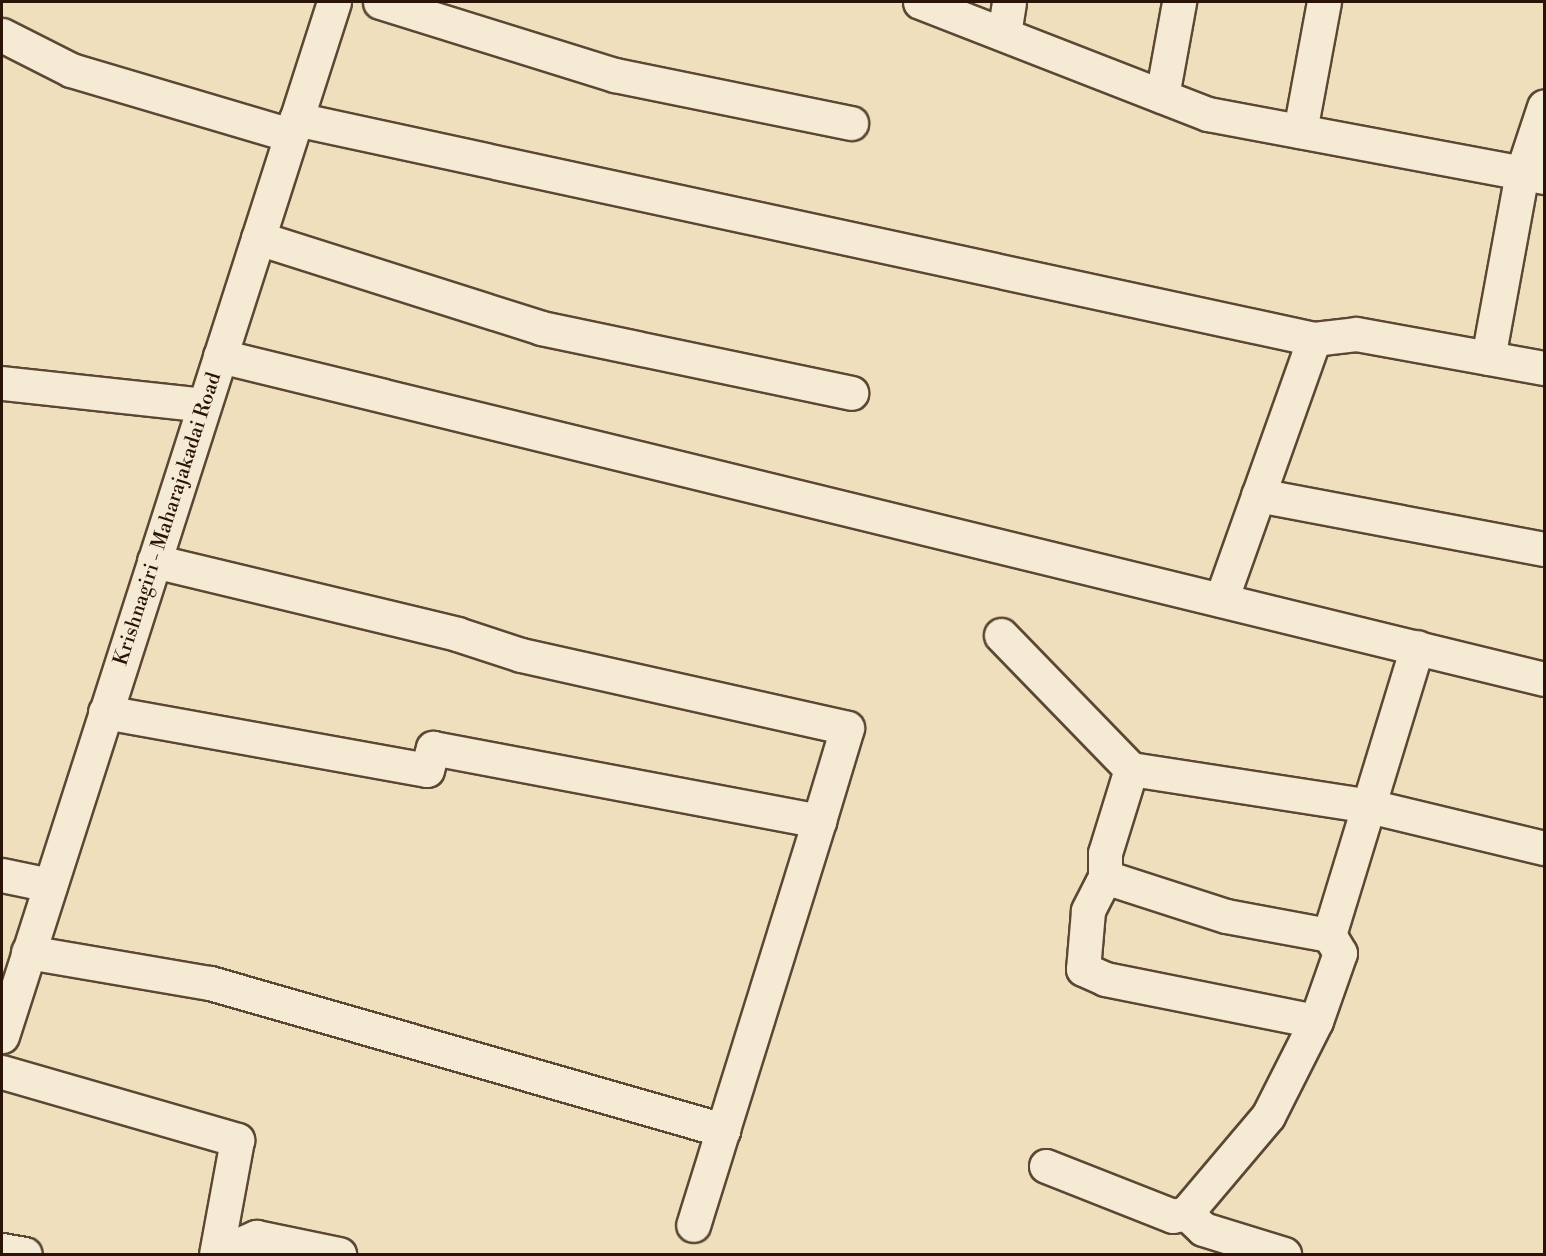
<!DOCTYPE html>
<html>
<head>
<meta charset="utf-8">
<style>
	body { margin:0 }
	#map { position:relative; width:1546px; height:1256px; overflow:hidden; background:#efdfbd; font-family:"Libre Bodoni",serif }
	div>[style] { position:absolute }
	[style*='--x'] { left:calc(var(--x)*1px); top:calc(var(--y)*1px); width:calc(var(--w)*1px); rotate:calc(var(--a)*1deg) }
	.roads { filter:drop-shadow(2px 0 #5b4734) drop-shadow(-2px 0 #5b4734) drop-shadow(0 2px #5b4734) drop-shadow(0 -2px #5b4734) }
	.street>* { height:33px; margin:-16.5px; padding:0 16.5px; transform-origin:16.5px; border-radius:16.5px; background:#f5ead4 }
	.secondary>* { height:33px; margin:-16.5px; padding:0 16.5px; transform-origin:16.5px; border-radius:16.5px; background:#f5ead4 }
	span { translate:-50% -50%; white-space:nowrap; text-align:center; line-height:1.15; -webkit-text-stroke:4.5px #f5ead4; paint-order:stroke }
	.street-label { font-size:20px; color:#2a1407 }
	.frame { position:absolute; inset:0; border:3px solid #2a1407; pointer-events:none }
</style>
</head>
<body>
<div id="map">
	<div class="roads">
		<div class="street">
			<div style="--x:380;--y:2;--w:246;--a:17.3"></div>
			<div style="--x:615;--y:75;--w:241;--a:11.5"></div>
			<div style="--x:920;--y:2;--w:309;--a:21.3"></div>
			<div style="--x:1208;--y:114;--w:342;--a:10.6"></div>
			<div style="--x:1004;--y:34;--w:32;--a:-81"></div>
			<div style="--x:2;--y:35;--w:77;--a:26.9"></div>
			<div style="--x:71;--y:70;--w:229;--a:16.5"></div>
			<div style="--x:1162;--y:96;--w:96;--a:-79.7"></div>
			<div style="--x:296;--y:119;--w:1042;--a:12.19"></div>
			<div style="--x:1314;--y:339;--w:42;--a:-6.8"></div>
			<div style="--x:1356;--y:334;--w:191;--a:10.3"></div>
			<div style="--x:1300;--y:131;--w:131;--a:-79.5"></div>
			<div style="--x:258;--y:238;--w:297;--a:17.6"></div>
			<div style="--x:541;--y:328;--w:317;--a:11.8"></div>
			<div style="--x:220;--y:356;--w:1363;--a:13.71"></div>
			<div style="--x:1488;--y:358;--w:188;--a:-79.6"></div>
			<div style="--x:1522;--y:173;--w:70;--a:-71.6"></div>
			<div style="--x:2;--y:383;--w:203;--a:6.2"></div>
			<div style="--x:1258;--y:495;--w:291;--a:10.7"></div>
			<div style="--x:154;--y:561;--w:312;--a:13.5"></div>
			<div style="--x:457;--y:634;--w:67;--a:18.2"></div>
			<div style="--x:521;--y:655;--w:334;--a:12.6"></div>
			<div style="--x:847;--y:728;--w:97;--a:106.8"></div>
			<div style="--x:1221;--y:600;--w:277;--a:-70.4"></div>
			<div style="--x:1001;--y:635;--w:187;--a:45.9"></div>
			<div style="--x:1131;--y:769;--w:241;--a:8.8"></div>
			<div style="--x:1369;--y:806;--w:180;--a:13.5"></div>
			<div style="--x:105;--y:712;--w:327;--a:10.2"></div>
			<div style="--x:427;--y:770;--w:23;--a:-75"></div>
			<div style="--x:433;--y:748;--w:393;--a:10.7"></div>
			<div style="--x:819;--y:821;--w:423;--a:107.3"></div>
			<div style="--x:1131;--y:769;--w:88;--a:107.2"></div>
			<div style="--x:1105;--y:853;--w:24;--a:90"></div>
			<div style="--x:1105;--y:877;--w:38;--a:117"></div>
			<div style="--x:1088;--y:911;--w:58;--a:94.9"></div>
			<div style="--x:1083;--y:969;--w:24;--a:24"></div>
			<div style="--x:1105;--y:979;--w:215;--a:11.3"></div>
			<div style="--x:2;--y:875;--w:49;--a:11.8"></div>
			<div style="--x:1105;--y:877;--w:127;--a:17.9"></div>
			<div style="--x:1226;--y:916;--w:105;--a:10.5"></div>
			<div style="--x:28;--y:952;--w:185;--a:9.7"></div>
			<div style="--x:210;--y:983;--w:534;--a:15.99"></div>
			<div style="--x:2;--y:1072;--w:245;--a:16.1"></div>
			<div style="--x:237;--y:1140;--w:116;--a:100.4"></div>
			<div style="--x:1046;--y:1166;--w:136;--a:21.5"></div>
			<div style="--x:1173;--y:1216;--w:13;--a:-13"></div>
			<div style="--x:1186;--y:1213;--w:127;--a:-49.8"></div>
			<div style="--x:1268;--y:1116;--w:106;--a:-63.2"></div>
			<div style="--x:1316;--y:1021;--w:72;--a:-70.6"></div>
			<div style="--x:1340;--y:953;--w:21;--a:-121"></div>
			<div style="--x:1329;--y:935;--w:301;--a:-73"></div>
			<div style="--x:1186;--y:1213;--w:23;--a:43"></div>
			<div style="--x:1203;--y:1229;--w:85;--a:17.2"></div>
			<div style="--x:2;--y:1250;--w:23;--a:10"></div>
			<div style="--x:217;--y:1254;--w:43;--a:-23.6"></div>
			<div style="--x:256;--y:1237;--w:85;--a:11.6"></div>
		</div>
		<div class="secondary">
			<div style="--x:2;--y:1036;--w:1086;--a:-72.2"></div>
		</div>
	</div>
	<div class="street-label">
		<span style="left:168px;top:519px;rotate:-72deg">Krishnagiri - Maharajakadai Road</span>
	</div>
	<div class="frame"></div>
</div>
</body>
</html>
